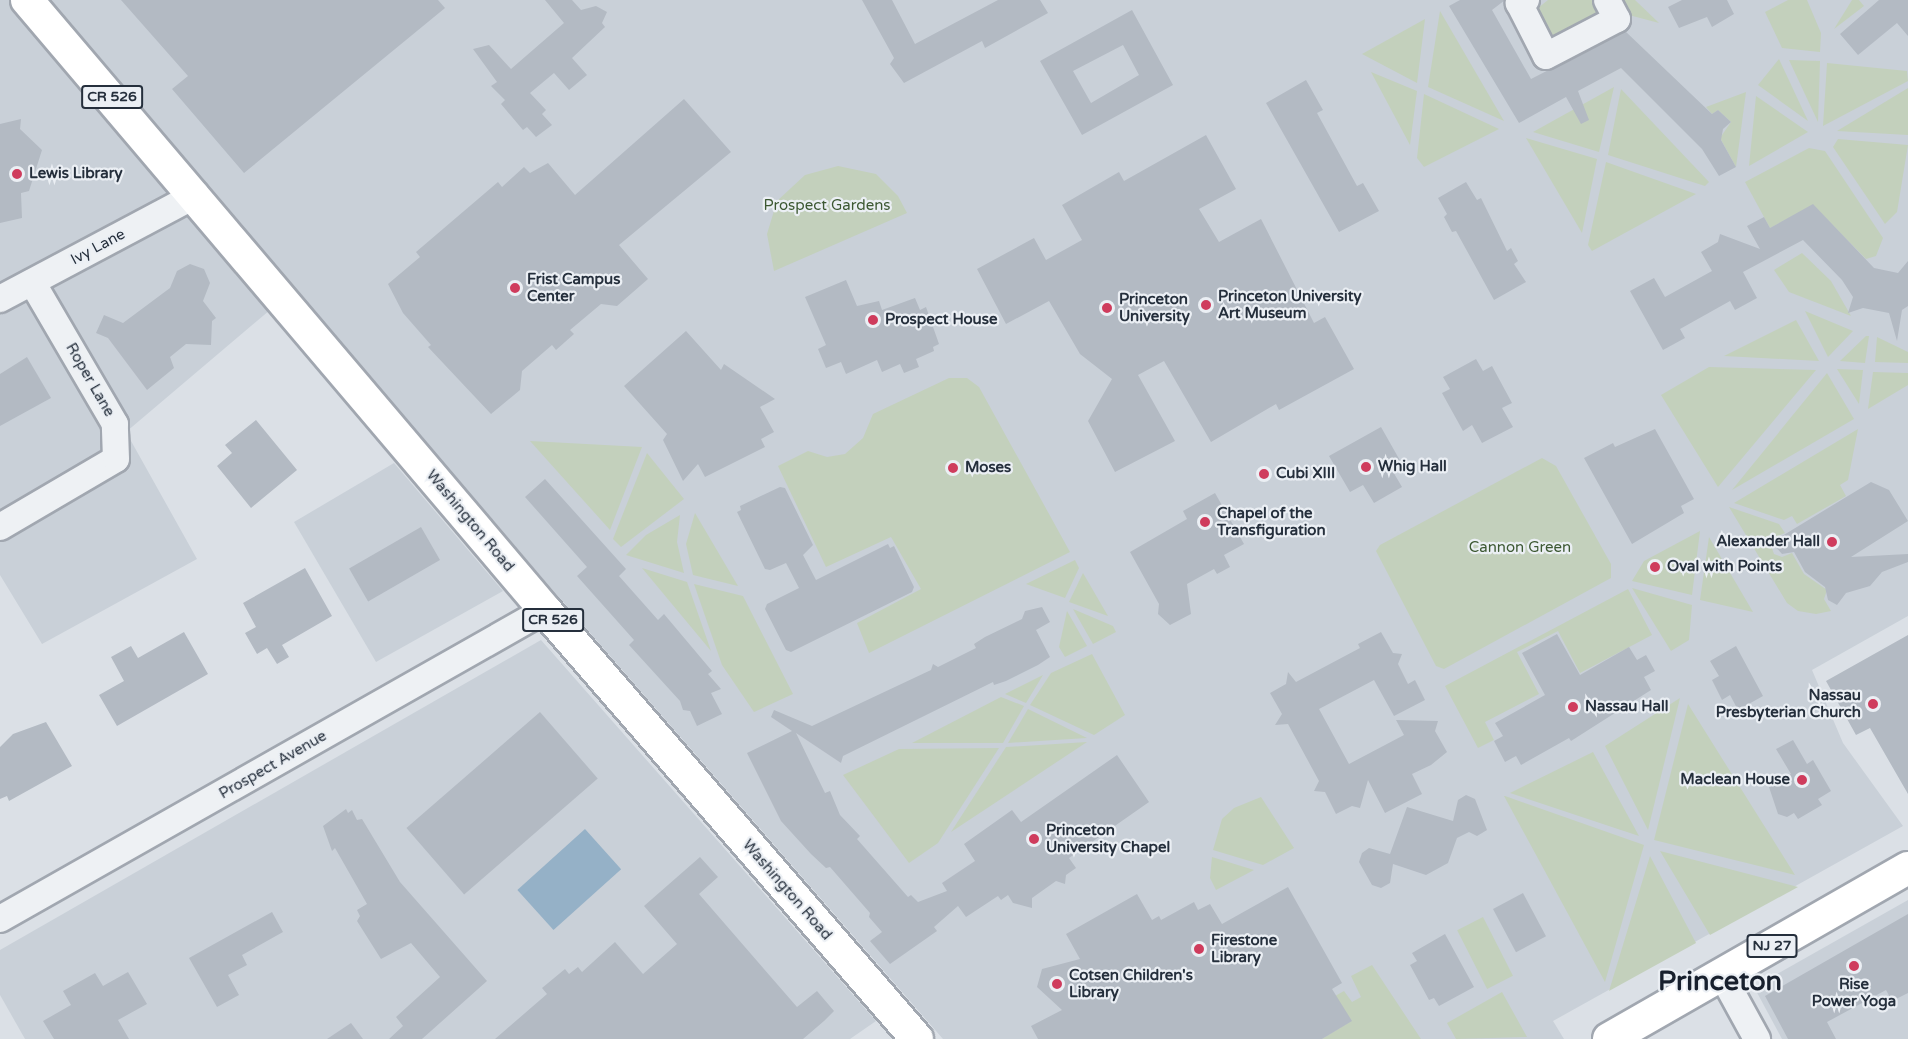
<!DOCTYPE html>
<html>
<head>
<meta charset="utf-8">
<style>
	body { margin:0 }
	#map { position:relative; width:1908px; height:1039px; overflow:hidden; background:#dbe0e6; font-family:"Varela Round",sans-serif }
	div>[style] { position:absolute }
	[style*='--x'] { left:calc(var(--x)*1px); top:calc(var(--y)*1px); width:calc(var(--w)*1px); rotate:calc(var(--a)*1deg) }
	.built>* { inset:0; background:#c9d0d8 }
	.green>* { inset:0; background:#c3d0bc; transform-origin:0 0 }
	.water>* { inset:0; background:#95b1c7; transform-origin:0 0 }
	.building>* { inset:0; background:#b3bac3; transform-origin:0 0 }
	.roads { filter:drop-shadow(2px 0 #a1a7b0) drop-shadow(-2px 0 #a1a7b0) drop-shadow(0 2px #a1a7b0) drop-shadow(0 -2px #a1a7b0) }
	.minor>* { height:26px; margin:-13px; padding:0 13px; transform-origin:13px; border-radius:13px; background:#eef1f4 }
	.major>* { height:32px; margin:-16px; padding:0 16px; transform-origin:16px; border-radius:16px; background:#fff }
	.dots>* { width:16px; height:16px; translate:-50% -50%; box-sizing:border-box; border:3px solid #ebeff4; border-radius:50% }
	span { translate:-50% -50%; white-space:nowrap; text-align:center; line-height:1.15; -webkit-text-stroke:4.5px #ebeff4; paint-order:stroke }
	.shield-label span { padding:2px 4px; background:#ebeff4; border:2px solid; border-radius:4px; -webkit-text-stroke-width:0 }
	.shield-label { font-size:14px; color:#252f3c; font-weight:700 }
	.poi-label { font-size:15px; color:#252f3c; font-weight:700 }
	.left { translate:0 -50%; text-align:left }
	.right { translate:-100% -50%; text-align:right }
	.park-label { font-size:15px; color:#3c5832 }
	.street-label { font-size:15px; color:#252f3c }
	.town-label { font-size:27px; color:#18202d; font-weight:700 }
</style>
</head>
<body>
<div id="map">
	<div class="built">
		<div style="clip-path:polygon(0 0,10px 0,23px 14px,270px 310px,126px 432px,197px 559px,42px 644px,0 575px)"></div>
		<div style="clip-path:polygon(40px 0,1908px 0,1908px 616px,1812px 670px,1843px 743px,1903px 826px,1553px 1021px,1564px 1039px,943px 1039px)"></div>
		<div style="clip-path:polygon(394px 463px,503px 591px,376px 662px,294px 522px)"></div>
		<div style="clip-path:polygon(541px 640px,876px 1021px,850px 1039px,25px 1039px,0 995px,0 950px)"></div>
		<div style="clip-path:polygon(1908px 900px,1908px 1039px,1782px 1039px,1754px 987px)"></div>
	</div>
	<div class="green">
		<div style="clip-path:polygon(1548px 0,1599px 0,1597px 23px,1550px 40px,1533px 12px)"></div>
		<div style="clip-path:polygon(1618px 0,1635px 0,1659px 23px,1625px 14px)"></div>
		<div style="clip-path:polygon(1788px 0,1807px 0,1821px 33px,1820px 52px,1782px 48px,1765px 12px)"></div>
		<div style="clip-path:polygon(1852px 0,1859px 0,1864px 6px,1834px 29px)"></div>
		<div style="clip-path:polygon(1440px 11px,1504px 121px,1428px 87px)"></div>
		<div style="clip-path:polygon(1425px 19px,1417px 83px,1362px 54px)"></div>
		<div style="clip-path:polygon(1779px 59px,1808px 121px,1758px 85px)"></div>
		<div style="clip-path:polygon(1789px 60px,1820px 61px,1818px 122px)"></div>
		<div style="clip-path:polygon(1827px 63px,1907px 71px,1908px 81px,1823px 126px)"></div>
		<div style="clip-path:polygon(1371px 72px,1417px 91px,1410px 145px)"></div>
		<div style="clip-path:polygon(1614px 87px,1599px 152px,1533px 132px)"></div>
		<div style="clip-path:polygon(1908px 88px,1908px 135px,1837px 131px)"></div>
		<div style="clip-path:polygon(1621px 89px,1709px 182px,1705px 186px,1608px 155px)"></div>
		<div style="clip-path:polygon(1746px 92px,1736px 167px,1720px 138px,1731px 122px,1718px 110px,1712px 114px,1706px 107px)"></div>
		<div style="clip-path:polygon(1424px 94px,1499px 129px,1424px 167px,1417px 158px)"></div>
		<div style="clip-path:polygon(1756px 96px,1808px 132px,1749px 166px)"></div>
		<div style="clip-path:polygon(1526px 138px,1597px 159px,1582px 233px)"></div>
		<div style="clip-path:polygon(1838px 139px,1908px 145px,1897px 212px,1885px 224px,1833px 147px)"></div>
		<div style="clip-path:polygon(1809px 148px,1825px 151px,1883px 238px,1876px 256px,1866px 259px,1813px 205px,1770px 228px,1745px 182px)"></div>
		<div style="clip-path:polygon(1606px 162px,1696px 194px,1592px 251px,1588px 245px)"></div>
		<div style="clip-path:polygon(838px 166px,876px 174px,898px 196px,907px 213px,774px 271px,767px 234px,777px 201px,805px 175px)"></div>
		<div style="clip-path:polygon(1802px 253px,1831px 281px,1851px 316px,1789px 292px,1774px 270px)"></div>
		<div style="clip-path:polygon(1805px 311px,1853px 331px,1828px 357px)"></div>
		<div style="clip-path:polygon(1796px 320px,1819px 361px,1724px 356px)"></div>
		<div style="clip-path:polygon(1866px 336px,1869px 336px,1865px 363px,1840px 361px)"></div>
		<div style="clip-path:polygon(1877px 337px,1908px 352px,1908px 363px,1875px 362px)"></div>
		<div style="clip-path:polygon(1709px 367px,1816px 370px,1718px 487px,1661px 395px)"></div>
		<div style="clip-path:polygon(1837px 369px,1863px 370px,1859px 404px)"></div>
		<div style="clip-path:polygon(1873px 372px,1908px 373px,1908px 385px,1868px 409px)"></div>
		<div style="clip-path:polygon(1827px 373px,1854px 419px,1732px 490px)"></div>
		<div style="clip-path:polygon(949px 378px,967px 378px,979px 387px,1070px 552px,869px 653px,857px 623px,921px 589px,891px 537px,826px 567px,778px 466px,808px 451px,827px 457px,845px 454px,863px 438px,873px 414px)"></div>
		<div style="clip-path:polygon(1858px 429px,1848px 480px,1840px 485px,1846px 496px,1797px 524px,1792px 516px,1784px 520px,1734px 503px)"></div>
		<div style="clip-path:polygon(530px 441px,642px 447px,610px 530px)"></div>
		<div style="clip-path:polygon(647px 453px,684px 499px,621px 547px,613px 539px)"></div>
		<div style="clip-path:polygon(1542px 458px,1556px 466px,1611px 564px,1611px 578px,1444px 669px,1436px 666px,1376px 551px,1380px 545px)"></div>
		<div style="clip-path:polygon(1729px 507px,1779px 524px,1785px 533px,1769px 540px,1774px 554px,1782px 557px,1792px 553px,1804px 574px,1827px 590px,1824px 599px,1831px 611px,1816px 614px,1798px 611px,1787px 603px)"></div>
		<div style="clip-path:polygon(695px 513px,738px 586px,693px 575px,686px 544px)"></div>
		<div style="clip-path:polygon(680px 515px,677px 542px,684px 573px,626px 555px,646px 535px)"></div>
		<div style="clip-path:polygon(1700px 531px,1692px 595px,1632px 581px,1644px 561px)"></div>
		<div style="clip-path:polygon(1709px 537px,1753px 612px,1700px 600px)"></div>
		<div style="clip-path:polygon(1075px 560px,1079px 568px,1065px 598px,1026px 584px)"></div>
		<div style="clip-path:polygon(642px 568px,687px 582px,711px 651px)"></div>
		<div style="clip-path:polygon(1083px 573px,1108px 616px,1069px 602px)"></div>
		<div style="clip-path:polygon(694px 584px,743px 596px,793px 694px,754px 712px,722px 665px)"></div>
		<div style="clip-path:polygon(1632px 588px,1692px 605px,1689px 640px,1671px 651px)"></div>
		<div style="clip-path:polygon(1628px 589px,1652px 635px,1580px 673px,1558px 631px,1517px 652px,1539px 694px,1485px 722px,1494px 740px,1478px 748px,1445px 686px)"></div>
		<div style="clip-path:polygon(1073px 609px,1113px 626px,1116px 632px,1093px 644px)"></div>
		<div style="clip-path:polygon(1067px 611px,1087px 646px,1065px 657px,1059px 647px)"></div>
		<div style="clip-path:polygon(1092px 654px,1125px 715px,1094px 735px,1030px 705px,1051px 673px)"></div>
		<div style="clip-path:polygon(1043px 675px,1026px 703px,1005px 694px)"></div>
		<div style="clip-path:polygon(1001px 697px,1024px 706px,1003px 743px,912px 743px)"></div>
		<div style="clip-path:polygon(1680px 698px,1648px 830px,1605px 746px)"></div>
		<div style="clip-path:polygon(1688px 704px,1795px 875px,1654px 840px)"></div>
		<div style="clip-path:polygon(1028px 709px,1087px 738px,1008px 743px)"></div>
		<div style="clip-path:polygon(1087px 742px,951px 832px,1006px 747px)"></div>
		<div style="clip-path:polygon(999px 748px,938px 843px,909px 863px,843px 775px,899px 749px)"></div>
		<div style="clip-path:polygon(1593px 752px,1639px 836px,1510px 793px)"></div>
		<div style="clip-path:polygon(1505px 796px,1644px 845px,1605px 982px,1504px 796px)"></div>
		<div style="clip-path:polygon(1261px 797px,1294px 848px,1263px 865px,1213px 850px,1222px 819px,1234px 808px)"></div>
		<div style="clip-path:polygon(1660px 851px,1798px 887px,1710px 935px)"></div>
		<div style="clip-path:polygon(1650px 856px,1696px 943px,1609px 991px)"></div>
		<div style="clip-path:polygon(1212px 857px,1254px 870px,1216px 890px,1210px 878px)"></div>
		<div style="left:1483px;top:917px;width:66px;height:29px;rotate:63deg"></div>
		<div style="clip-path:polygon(1372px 965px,1421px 1039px,1322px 1039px,1351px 1021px,1287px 1023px,1344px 991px,1352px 1002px,1361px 997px,1351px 976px)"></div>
		<div style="clip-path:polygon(1502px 992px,1527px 1037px,1456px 1039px,1447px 1023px)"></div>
	</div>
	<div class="water">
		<div style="left:585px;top:829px;width:54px;height:91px;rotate:48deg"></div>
	</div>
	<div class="building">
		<div style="clip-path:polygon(121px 0,438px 0,445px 8px,244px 173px,172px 89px,188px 76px)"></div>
		<div style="clip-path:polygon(545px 0,572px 0,581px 10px,596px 6px,607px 12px,602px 23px,605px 27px,572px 58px,587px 75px,569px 90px,554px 73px,530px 93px,546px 110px,542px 114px,552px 125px,536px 137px,527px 127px,523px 130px,501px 104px,505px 100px,491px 86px,497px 82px,473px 49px,489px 45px,511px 69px,564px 23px)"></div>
		<div style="clip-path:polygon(862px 0,892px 0,915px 44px,998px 0,1040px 0,1048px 13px,985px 48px,982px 41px,904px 83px,890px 64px,894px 58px)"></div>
		<div style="clip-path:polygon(1460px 0,1505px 0,1492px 10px,1531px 79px,1625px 31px,1712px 114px,1718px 110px,1731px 122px,1723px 129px,1721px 140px,1736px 167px,1719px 176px,1702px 149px,1621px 68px,1578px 91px,1589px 120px,1581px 124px,1566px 97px,1519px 123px,1449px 6px)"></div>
		<div style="clip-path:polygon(1682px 0,1727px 0,1734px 14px,1712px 27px,1707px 17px,1679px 28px,1668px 7px)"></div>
		<div style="clip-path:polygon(1879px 0,1908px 0,1908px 36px,1897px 23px,1858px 55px,1840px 34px)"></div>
		<div style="clip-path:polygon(evenodd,1132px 10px,1173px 85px,1082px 135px,1040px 61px,1132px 10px,1123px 45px,1139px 75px,1091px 103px,1073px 71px,1123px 45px)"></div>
		<div style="clip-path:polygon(1306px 80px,1323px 110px,1317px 113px,1357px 186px,1363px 183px,1379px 211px,1339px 232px,1266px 103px)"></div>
		<div style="clip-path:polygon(684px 99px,731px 152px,619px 245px,648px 279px,617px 306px,601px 304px,570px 330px,574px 334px,556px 350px,552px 345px,522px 371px,520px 390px,491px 414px,428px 347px,431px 345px,403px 313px,388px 284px,420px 257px,416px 252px,498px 182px,502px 187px,524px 167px,530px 173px,548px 163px,575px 195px)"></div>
		<div style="clip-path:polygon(21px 119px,20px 129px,42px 150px,29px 191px,21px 193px,22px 218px,0 223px,0 124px)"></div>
		<div style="clip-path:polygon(1206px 135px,1236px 189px,1199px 209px,1219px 242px,1261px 219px,1314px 323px,1325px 317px,1354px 369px,1279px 410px,1276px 404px,1211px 442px,1164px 361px,1138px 375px,1175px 441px,1115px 472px,1088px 421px,1112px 379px,1080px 354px,1049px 301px,1006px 324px,977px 269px,1034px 238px,1046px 260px,1082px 240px,1062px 205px,1119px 172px,1124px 181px)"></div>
		<div style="clip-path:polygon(1466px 182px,1477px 200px,1481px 198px,1507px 251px,1511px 248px,1518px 261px,1514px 264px,1526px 282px,1494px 300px,1456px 231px,1452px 232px,1444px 217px,1447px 214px,1438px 198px)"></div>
		<div style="clip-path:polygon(1813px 204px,1874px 268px,1898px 273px,1908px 261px,1908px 306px,1902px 310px,1897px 341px,1889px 313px,1863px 308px,1848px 313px,1853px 297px,1842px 280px,1803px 240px,1743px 272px,1757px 298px,1735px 310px,1730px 301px,1680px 329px,1685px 338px,1663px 350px,1630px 291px,1654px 278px,1665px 297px,1712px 271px,1701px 252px,1718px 242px,1720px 234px,1760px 249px,1747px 226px,1764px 217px,1770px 228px)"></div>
		<div style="clip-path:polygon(190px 264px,204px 269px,210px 283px,203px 301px,216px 318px,212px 321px,211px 345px,186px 344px,170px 357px,174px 368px,147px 390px,108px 338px,96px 333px,104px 315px,123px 323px,170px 288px,177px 271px)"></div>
		<div style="clip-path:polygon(846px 280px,857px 306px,879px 301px,882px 310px,915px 298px,920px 310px,926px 307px,939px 344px,933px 347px,934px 351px,916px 359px,919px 367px,904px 373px,900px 364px,882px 372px,877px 360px,846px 374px,841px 362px,826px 368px,818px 349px,826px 345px,805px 297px)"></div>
		<div style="clip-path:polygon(686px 331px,721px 370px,724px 364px,775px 399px,760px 407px,774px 432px,761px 439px,765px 447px,705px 477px,698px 464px,683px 481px,663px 440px,667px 434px,624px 386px)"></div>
		<div style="clip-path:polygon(27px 357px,51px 398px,0 426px,0 374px)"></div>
		<div style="clip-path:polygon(1476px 359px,1483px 371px,1492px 366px,1512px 403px,1502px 408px,1513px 427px,1482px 443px,1472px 425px,1463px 431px,1442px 393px,1450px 389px,1443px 377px)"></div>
		<div style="clip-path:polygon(256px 420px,297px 470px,251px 508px,217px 466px,232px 453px,225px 445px)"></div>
		<div style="clip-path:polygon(1381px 427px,1402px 464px,1392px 470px,1402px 487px,1374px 503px,1363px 485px,1350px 492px,1329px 456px)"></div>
		<div style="clip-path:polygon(1655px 429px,1694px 499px,1681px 506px,1684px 513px,1632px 544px,1584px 458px,1613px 443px,1615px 447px)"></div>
		<div style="clip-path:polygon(545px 479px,626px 569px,619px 576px,658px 620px,664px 614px,712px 671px,708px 674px,721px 689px,711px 693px,722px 714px,697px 726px,690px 711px,683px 710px,680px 701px,629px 645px,634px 640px,577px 576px,587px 567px,525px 497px)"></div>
		<div style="clip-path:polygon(1871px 482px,1889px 490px,1908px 521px,1851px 557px,1908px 554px,1908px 562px,1882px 572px,1870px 586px,1846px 593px,1837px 605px,1828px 600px,1825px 587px,1805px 572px,1794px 552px,1782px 554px,1774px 545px,1777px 539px)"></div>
		<div style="clip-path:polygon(780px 487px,785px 488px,813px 545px,803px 555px,816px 580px,888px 544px,890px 548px,894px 546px,914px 587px,912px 592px,791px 652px,786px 650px,765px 609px,767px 604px,799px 588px,786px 563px,770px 570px,765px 569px,737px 512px,741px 510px,740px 506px)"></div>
		<div style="clip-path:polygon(1215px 493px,1244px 544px,1224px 555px,1230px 567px,1217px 574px,1214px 569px,1187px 584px,1191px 614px,1170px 625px,1158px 614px,1159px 604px,1130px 552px,1187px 519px,1183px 511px)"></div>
		<div style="left:421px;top:527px;width:38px;height:83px;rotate:60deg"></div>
		<div style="clip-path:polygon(305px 568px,332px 616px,282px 645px,289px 657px,277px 664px,267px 648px,257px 654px,245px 633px,256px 627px,243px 603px)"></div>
		<div style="clip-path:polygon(1042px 607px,1050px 622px,1036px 630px,1050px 657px,1038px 665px,1006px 681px,994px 685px,993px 682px,843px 756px,841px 763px,796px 733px,825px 793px,830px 791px,840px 815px,860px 836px,857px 839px,908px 897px,911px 895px,918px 902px,947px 891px,942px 883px,975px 861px,964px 844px,1012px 810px,1021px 822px,1117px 755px,1149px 802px,1069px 858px,1076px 868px,1066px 875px,1065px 884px,1056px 881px,1032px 898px,1032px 908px,1013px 903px,1008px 895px,1001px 900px,998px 896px,966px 917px,958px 906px,934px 927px,937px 931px,890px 964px,870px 941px,882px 932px,869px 917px,870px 913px,830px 867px,826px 868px,811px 854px,781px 821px,747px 753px,792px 731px,771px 717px,774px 710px,812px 726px,931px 670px,933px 664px,938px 667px,976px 648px,974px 644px,985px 637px,1022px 619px,1025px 611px)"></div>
		<div style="clip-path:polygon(184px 632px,208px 674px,117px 726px,99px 695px,124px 681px,111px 657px,131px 646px,138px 658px)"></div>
		<div style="clip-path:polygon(1381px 632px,1393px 653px,1402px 654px,1398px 664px,1408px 684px,1415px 680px,1425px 700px,1394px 716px,1374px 680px,1319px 709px,1349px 764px,1404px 735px,1396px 720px,1438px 721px,1435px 731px,1447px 752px,1431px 765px,1412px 774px,1422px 794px,1385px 813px,1368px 780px,1360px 808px,1352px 806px,1336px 814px,1325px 792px,1314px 791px,1319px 781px,1288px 724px,1275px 725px,1282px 714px,1270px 693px,1286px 684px,1288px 672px,1296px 682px,1360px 648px,1358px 644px)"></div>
		<div style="clip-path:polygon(1557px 634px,1580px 675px,1629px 647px,1637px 660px,1646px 655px,1655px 671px,1644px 677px,1651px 690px,1571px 741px,1569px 738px,1521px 765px,1516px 756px,1505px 762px,1494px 741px,1503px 736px,1495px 723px,1545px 695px,1522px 653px)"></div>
		<div style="clip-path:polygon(1908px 635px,1908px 794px,1870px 728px,1856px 735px,1826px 681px)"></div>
		<div style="clip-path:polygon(1736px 646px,1763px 696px,1738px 710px,1730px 695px,1722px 700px,1712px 680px,1719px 676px,1710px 661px)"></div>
		<div style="left:540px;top:712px;width:88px;height:177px;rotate:49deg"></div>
		<div style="clip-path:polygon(46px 722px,72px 766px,9px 801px,7px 796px,0 799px,0 747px,13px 734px)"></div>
		<div style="clip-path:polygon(1793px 740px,1807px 764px,1813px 760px,1831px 791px,1818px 799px,1822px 805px,1798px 819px,1794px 813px,1787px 817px,1778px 814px,1769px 787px,1791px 774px,1776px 749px)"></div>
		<div style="clip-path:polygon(1466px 795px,1475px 799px,1487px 830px,1477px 836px,1469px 832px,1457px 838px,1448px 863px,1426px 875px,1393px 864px,1390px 883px,1381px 888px,1372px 885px,1359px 862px,1362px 853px,1369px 848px,1390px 854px,1407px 807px,1453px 821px,1458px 800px)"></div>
		<div style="clip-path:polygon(346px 809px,348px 813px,352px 810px,357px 820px,362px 819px,400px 882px,487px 981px,422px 1039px,389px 1039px,403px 1026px,396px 1017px,440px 977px,411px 943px,381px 959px,357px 921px,360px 916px,357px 910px,367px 904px,335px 848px,332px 851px,323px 826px)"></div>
		<div style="clip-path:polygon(700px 857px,718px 877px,699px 894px,797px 1007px,817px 991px,834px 1011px,824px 1021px,803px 1039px,495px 1039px,547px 994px,542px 988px,565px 969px,569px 974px,578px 967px,582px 972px,615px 942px,643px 974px,677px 944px,644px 906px)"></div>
		<div style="clip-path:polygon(1288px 887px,1342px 983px,1332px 989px,1352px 1021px,1322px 1039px,1038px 1039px,1031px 1026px,1062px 1010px,1037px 987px,1042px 969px,1080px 959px,1066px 934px,1137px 894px,1152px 920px,1159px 916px,1161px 920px,1194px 902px,1198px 910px,1210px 904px,1222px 924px)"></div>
		<div style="left:1523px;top:893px;width:49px;height:34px;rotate:62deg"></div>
		<div style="clip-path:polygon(272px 912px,283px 932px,242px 955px,247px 965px,228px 975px,239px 995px,217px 1007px,189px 958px)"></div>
		<div style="clip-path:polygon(1908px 914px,1908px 993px,1892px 1001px,1886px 990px,1827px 1022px,1836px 1039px,1788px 1039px,1765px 996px)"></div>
		<div style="clip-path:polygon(1445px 934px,1474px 987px,1439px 1006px,1434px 998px,1429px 1000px,1410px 965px,1417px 961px,1412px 953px)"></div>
		<div style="clip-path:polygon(128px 972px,147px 1004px,118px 1020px,129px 1039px,54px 1039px,43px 1021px,71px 1005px,63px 991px,95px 973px,103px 986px)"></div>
		<div style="clip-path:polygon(351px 1023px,363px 1039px,327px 1039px)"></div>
	</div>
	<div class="roads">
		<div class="minor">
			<div style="--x:1526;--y:0;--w:8;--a:157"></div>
			<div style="--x:1519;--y:3;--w:59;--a:63"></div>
			<div style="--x:1546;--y:56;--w:80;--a:-27.5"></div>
			<div style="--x:1617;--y:19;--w:21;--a:-118"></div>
			<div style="--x:0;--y:299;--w:222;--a:-28"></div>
			<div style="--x:0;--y:527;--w:134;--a:-30.4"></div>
			<div style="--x:116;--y:459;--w:35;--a:-92"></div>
			<div style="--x:115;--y:424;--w:164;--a:-120.3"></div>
			<div style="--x:0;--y:919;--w:627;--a:-29.55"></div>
			<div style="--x:1722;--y:975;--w:73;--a:61.3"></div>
		</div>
		<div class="major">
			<div style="--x:27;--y:0;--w:800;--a:49.66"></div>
			<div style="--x:545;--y:610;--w:568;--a:49.07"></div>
			<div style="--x:1609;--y:1039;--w:344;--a:-29.8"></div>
		</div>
	</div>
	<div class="dots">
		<div style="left:17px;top:174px;background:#cf3c5d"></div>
		<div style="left:515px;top:288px;background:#cf3c5d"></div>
		<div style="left:1206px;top:305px;background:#cf3c5d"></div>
		<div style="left:1107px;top:308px;background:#cf3c5d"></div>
		<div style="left:873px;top:320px;background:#cf3c5d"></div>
		<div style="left:1366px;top:467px;background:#cf3c5d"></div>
		<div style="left:953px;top:468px;background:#cf3c5d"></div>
		<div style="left:1264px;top:474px;background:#cf3c5d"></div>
		<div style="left:1205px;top:522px;background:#cf3c5d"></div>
		<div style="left:1832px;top:542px;background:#cf3c5d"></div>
		<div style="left:1655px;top:567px;background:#cf3c5d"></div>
		<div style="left:1873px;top:704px;background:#cf3c5d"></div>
		<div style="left:1573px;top:707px;background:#cf3c5d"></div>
		<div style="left:1802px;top:780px;background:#cf3c5d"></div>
		<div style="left:1034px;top:839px;background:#cf3c5d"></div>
		<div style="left:1199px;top:949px;background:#cf3c5d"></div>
		<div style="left:1854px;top:966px;background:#cf3c5d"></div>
		<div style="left:1057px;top:984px;background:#cf3c5d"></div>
	</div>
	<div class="shield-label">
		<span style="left:112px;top:97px">CR 526</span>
		<span style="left:553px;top:620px">CR 526</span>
		<span style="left:1772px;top:946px">NJ 27</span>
	</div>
	<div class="poi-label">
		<span class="left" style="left:29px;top:174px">Lewis Library</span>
		<span class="left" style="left:527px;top:288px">Frist Campus<br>Center</span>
		<span class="left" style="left:1218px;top:305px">Princeton University<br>Art Museum</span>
		<span class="left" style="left:1119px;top:308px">Princeton<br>University</span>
		<span class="left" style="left:885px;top:320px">Prospect House</span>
		<span class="left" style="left:1378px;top:467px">Whig Hall</span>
		<span class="left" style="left:965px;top:468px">Moses</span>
		<span class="left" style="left:1276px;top:474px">Cubi XIII</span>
		<span class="left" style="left:1217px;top:522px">Chapel of the<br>Transfiguration</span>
		<span class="right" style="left:1820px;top:542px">Alexander Hall</span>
		<span class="left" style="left:1667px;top:567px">Oval with Points</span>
		<span class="right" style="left:1861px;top:704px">Nassau<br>Presbyterian Church</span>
		<span class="left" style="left:1585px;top:707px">Nassau Hall</span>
		<span class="right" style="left:1790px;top:780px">Maclean House</span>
		<span class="left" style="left:1046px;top:839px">Princeton<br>University Chapel</span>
		<span class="left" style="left:1211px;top:949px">Firestone<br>Library</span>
		<span class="left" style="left:1069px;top:984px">Cotsen Children's<br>Library</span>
		<span style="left:1854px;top:993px">Rise<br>Power Yoga</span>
	</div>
	<div class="park-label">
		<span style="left:827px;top:206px">Prospect Gardens</span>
		<span style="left:1520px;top:548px">Cannon Green</span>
	</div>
	<div class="street-label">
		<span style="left:98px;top:247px;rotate:-28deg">Ivy Lane</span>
		<span style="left:90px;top:380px;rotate:60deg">Roper Lane</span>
		<span style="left:470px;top:521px;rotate:50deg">Washington Road</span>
		<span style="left:273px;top:765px;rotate:-30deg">Prospect Avenue</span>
		<span style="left:787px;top:890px;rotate:49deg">Washington Road</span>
	</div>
	<div class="town-label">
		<span style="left:1720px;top:982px">Princeton</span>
	</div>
</div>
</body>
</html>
